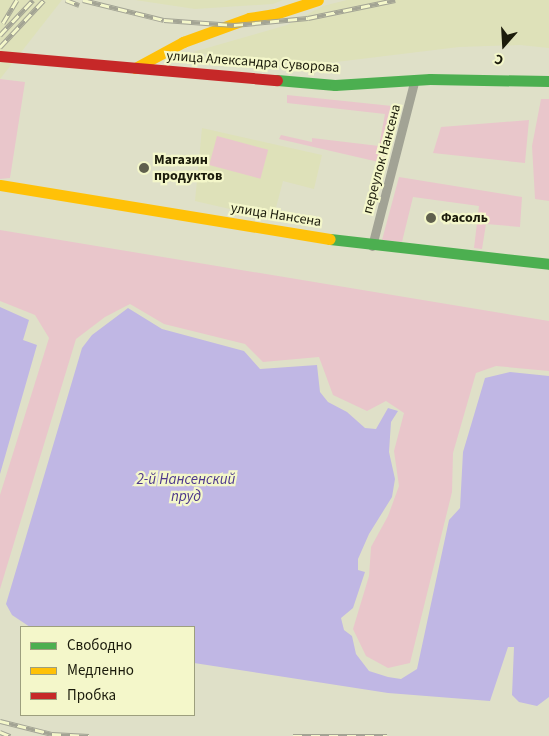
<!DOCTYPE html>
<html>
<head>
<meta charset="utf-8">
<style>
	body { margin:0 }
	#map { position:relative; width:549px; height:736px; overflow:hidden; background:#dfe0c8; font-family:"Source Sans 3",sans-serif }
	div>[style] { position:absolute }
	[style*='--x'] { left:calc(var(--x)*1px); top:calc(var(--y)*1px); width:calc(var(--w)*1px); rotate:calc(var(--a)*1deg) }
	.built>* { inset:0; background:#dee1b9 }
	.green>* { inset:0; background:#e9c6cb; transform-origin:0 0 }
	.water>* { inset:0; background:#c0b7e4 }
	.street>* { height:9px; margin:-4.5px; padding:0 4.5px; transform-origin:4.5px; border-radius:4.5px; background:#a2a395 }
	.fast>* { height:11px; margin:-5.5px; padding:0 5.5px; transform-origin:5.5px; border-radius:5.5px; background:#4caf50 }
	.slow>* { height:11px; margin:-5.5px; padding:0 5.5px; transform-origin:5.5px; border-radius:5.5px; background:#ffc107 }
	.jam>* { height:11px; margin:-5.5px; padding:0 5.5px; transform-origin:5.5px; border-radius:5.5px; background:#c62828 }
	.rail>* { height:5px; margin-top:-2.5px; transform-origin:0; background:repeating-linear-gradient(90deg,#f4f7ca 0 9px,#a3a494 0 18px); box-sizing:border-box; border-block:1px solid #a3a494 }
	.dots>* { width:14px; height:14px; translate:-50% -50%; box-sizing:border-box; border:2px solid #f4f7ca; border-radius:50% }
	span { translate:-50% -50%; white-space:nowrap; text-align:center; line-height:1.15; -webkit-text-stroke:4.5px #f4f7ca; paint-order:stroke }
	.street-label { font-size:14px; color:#1b1b0b }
	.poi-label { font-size:14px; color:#1b1b0b; font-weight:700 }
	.left { translate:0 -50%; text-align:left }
	.water-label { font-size:15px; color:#4c368b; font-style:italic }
	.legend { position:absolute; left:20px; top:626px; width:175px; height:90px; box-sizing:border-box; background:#f4f7ca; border:1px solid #9d9f7e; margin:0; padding:6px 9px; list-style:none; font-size:15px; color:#1b1b0b }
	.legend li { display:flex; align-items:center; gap:10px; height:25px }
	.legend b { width:25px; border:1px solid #9d9f7e }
	.north { position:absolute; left:479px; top:20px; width:50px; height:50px; -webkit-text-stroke:4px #f4f7ca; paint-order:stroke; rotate:199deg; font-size:14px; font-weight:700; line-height:20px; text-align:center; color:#1b1b0b }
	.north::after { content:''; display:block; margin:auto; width:18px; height:22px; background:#1b1b0b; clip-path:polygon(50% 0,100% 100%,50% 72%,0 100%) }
</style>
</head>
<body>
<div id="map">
	<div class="built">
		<div style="clip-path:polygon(0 0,62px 0,0 79px)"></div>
		<div style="clip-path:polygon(135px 0,283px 0,273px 4px,195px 9px)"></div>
		<div style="clip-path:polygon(347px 0,549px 0,549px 48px,520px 45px,459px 47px,328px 63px,233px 59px,193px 52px,287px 25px,323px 6px)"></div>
		<div style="clip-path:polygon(202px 128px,322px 155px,314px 189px,283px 181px,273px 219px,195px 201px)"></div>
	</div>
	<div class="green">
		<div style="clip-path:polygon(0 79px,25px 82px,10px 178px,0 179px)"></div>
		<div style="clip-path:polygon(287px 95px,392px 106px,395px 116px,383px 163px,279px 139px,281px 135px,312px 142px,312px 138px,379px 146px,385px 114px,287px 103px)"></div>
		<div style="clip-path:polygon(541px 99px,549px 99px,549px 201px,535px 199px,532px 146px)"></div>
		<div style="clip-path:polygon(529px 120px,525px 163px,433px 153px,441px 127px)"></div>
		<div style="left:217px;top:136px;width:53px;height:30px;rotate:15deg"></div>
		<div style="clip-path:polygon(399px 177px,522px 197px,520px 227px,486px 224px,482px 249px,474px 248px,479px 206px,413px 197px,402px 242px,382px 240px)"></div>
		<div style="clip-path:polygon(0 230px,549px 321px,549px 371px,496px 366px,476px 373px,453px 453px,452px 492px,410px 663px,388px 668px,366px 656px,353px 629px,369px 576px,371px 547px,388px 516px,399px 486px,394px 451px,404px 413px,386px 401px,367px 411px,333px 395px,319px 357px,263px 362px,245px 344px,164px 324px,130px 304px,105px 317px,76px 339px,0 589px,0 495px,49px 338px,35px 315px,0 301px)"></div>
	</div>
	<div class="water">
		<div style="clip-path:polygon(0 307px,29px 320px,23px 340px,37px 345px,0 474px)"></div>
		<div style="clip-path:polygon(128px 308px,162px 329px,244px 351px,260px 369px,317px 365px,320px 392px,328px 402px,347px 412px,365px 428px,376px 429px,388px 408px,398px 411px,391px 422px,389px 452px,395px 479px,392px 497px,369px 534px,358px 559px,358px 570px,365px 572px,353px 608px,341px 618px,344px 630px,352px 636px,356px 654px,369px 671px,388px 677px,401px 679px,417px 669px,449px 520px,460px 508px,463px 452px,485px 378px,510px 372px,549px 376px,549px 697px,537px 706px,519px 702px,512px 695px,514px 647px,508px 647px,490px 701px,388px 693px,194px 663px,194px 627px,30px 627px,12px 615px,6px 604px,82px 348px,92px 335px)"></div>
	</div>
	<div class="street">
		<div style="--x:372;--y:246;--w:172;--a:-75.6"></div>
	</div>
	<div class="fast">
		<div style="--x:277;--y:80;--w:58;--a:4.9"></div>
		<div style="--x:335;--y:85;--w:95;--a:-3.6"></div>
		<div style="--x:430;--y:79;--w:119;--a:1"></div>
		<div style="--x:330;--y:239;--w:220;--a:6.5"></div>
	</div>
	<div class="slow">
		<div style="--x:135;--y:68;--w:55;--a:-28.4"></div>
		<div style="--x:183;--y:42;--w:70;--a:-20"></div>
		<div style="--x:249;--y:18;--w:26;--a:-9"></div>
		<div style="--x:275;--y:14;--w:45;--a:-18"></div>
		<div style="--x:0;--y:185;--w:334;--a:9.3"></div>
	</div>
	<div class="jam">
		<div style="--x:0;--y:56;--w:278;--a:5"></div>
	</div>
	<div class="rail">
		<div style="--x:66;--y:0;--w:14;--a:21"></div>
		<div style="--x:83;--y:0;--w:83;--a:13.9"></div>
		<div style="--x:164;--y:20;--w:70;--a:4.1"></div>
		<div style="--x:234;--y:25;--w:74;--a:-5.4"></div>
		<div style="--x:308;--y:18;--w:89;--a:-11.7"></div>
		<div style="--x:3;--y:23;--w:27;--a:-59"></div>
		<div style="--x:0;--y:35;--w:48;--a:-46.7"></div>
		<div style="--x:0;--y:47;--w:64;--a:-46.9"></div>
		<div style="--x:0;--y:721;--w:54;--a:14"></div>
		<div style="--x:52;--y:734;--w:37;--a:3"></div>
		<div style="--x:0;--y:732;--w:11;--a:22"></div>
		<div style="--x:293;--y:736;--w:94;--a:0"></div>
	</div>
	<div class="dots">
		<div style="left:144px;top:168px;background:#60604d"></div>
		<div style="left:431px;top:218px;background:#60604d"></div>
	</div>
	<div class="street-label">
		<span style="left:253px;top:62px;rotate:4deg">улица Александра Суворова</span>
		<span style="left:382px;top:159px;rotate:-75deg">переулок Нансена</span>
		<span style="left:276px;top:215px;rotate:9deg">улица Нансена</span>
	</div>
	<div class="poi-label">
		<span class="left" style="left:154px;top:168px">Магазин<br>продуктов</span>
		<span class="left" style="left:441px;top:218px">Фасоль</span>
	</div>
	<div class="water-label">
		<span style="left:186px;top:488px">2-й Нансенский<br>пруд</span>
	</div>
	<ul class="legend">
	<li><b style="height:6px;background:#4caf50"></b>Свободно</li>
	<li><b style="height:6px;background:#ffc107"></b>Медленно</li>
	<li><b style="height:6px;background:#c62828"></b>Пробка</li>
	</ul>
	<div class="north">С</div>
</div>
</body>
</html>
